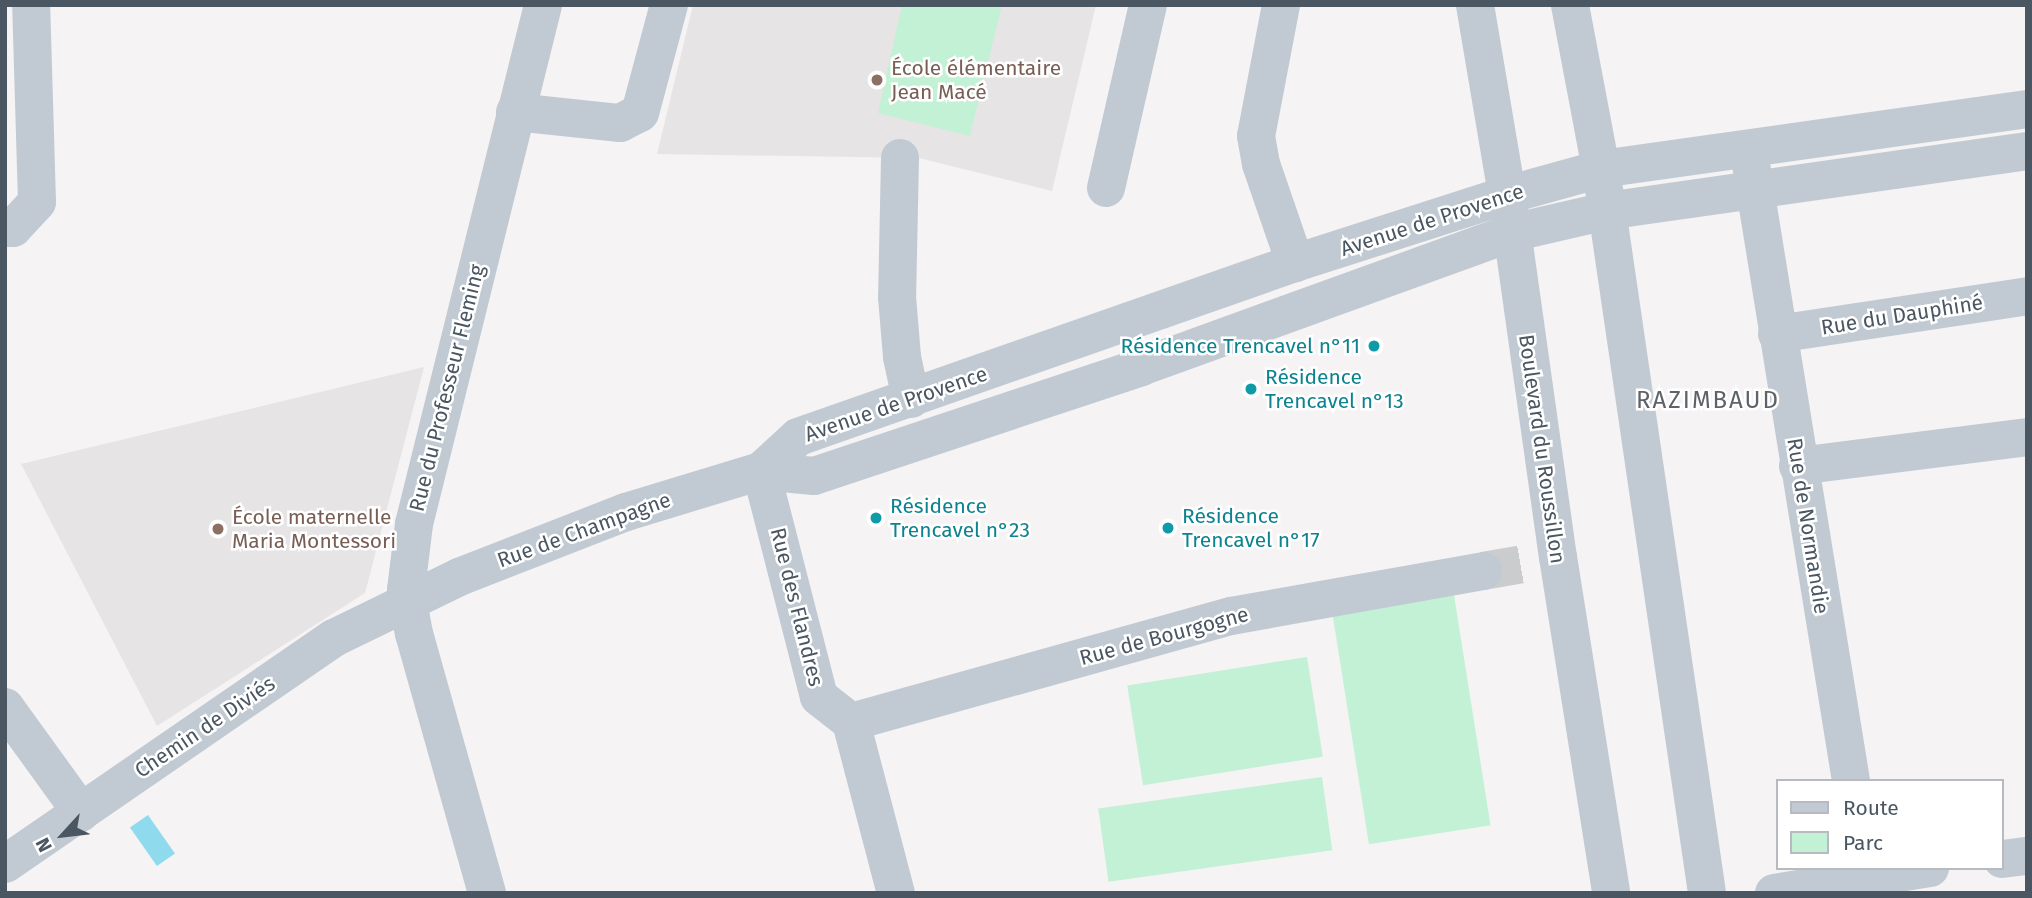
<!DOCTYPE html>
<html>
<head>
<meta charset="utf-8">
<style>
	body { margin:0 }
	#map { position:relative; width:2032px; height:898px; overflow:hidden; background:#f5f3f3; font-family:"Fira Sans",sans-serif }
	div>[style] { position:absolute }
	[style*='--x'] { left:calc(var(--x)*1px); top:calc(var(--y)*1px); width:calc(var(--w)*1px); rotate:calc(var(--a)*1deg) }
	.education>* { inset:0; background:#e6e4e5 }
	.green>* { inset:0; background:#c3f1d5; transform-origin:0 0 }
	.water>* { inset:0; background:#90daee; transform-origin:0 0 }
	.minor-tunnel>* { height:38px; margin-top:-19px; transform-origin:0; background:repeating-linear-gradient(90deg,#caccce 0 38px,transparent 0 57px) }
	.minor>* { height:38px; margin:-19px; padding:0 19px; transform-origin:19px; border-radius:19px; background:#c1cad2 }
	.dots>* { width:19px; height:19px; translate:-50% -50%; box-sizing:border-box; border:4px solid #fff; border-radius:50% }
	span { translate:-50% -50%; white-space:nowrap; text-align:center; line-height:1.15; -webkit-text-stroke:5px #fff; paint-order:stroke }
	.education-label { font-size:21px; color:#785e54 }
	.left { translate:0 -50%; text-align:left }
	.street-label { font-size:21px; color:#4a5661 }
	.culture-label { font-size:21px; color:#0d838f }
	.right { translate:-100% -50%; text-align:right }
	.quarter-label { font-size:24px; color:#5f6368; letter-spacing:2px }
	.frame { position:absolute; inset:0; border:7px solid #4a5661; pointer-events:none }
	.legend { position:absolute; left:1776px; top:779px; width:228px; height:91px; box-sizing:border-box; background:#fff; border:2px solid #b7bbc0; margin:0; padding:9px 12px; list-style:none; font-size:21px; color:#4a5661 }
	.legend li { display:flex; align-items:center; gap:14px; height:35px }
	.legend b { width:35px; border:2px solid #b7bbc0 }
	.north { position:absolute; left:28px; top:800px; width:70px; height:70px; -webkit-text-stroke:5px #fff; paint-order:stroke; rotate:243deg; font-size:19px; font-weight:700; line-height:28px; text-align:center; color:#4a5661 }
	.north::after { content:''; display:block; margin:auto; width:24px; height:32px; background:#4a5661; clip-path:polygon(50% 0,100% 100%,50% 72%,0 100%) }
</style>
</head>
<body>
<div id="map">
	<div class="education">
		<div style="clip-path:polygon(693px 5px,1096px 5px,1052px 191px,919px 158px,657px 154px)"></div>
		<div style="clip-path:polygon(424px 367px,365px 593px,157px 726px,21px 464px)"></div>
	</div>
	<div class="green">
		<div style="clip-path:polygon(902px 5px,1002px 5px,970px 136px,878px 113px)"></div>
		<div style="left:1454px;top:595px;width:233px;height:123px;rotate:81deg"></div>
		<div style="left:1307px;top:657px;width:101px;height:182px;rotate:81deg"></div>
		<div style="left:1322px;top:777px;width:74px;height:226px;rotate:82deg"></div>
	</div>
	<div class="water">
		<div style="left:148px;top:815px;width:47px;height:22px;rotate:55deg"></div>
	</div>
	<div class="minor-tunnel">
		<div style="--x:1483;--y:571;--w:47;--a:-9.9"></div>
	</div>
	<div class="minor">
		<div style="--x:1281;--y:5;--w:133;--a:100.8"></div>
		<div style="--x:1256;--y:136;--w:28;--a:80"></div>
		<div style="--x:1261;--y:164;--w:105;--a:71"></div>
		<div style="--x:1475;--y:5;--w:193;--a:80.4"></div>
		<div style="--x:1507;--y:195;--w:366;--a:82"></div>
		<div style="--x:1558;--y:557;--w:340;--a:81"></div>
		<div style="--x:1570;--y:5;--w:167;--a:79.3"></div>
		<div style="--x:1601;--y:169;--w:732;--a:81.67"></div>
		<div style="--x:515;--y:112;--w:106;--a:6"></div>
		<div style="--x:620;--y:123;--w:22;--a:-27"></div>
		<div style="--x:640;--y:113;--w:112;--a:-75"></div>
		<div style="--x:900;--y:158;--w:139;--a:91.2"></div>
		<div style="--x:897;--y:297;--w:60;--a:85.2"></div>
		<div style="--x:902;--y:357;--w:43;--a:77.9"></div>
		<div style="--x:1751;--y:164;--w:625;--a:80.79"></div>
		<div style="--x:1106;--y:188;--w:188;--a:-77.1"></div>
		<div style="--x:5;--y:228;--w:8;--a:0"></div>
		<div style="--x:13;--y:228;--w:35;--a:-47"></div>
		<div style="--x:37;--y:202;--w:197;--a:-91.7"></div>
		<div style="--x:1777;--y:334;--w:253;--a:-8.6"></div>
		<div style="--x:1798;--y:466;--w:231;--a:-7.2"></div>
		<div style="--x:761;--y:471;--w:50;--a:-42.6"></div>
		<div style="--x:798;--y:437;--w:527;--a:-19.3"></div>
		<div style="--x:1295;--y:263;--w:223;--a:-17.8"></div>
		<div style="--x:1507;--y:195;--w:98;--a:-15.5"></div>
		<div style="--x:1601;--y:169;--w:430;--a:-8"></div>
		<div style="--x:761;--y:471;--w:233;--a:75.6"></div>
		<div style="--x:819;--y:697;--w:41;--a:38"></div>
		<div style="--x:851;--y:722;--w:177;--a:75.3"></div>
		<div style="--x:5;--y:707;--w:130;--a:54.1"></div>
		<div style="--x:851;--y:722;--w:395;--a:-15.6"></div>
		<div style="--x:1231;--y:616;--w:256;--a:-10.1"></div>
		<div style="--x:2002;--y:859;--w:25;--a:-7"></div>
		<div style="--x:5;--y:864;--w:399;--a:-34.5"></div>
		<div style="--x:334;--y:638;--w:139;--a:-26"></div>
		<div style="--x:459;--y:577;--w:179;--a:-21.3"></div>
		<div style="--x:626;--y:512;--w:141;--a:-16.9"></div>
		<div style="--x:761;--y:471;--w:53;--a:5.4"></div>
		<div style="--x:814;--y:476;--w:345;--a:-18.4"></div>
		<div style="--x:1141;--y:367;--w:394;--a:-19.9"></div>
		<div style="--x:1511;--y:233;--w:98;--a:-13"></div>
		<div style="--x:1606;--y:211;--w:425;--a:-8.1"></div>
		<div style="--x:487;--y:893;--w:269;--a:-105.7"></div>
		<div style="--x:414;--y:634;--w:45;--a:-100.3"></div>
		<div style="--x:406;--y:590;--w:66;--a:-83.1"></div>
		<div style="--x:414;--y:524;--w:535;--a:-76.04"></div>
		<div style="--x:1774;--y:893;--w:158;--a:-9.1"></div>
	</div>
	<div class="dots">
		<div style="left:877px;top:80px;background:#8d6e63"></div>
		<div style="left:1374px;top:346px;background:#0f9aa8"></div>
		<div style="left:1251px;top:389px;background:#0f9aa8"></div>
		<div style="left:876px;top:518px;background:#0f9aa8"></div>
		<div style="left:1168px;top:528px;background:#0f9aa8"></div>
		<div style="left:218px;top:529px;background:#8d6e63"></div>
	</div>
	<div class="education-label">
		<span class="left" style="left:891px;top:80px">École élémentaire<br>Jean Macé</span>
		<span class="left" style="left:232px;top:529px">École maternelle<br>Maria Montessori</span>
	</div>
	<div class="street-label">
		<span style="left:1432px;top:220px;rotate:-18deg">Avenue de Provence</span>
		<span style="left:1902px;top:315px;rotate:-9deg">Rue du Dauphiné</span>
		<span style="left:447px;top:388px;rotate:-76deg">Rue du Professeur Fleming</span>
		<span style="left:896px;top:404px;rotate:-19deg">Avenue de Provence</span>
		<span style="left:1542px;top:449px;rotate:82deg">Boulevard du Roussillon</span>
		<span style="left:1808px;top:526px;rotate:81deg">Rue de Normandie</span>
		<span style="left:584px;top:530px;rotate:-20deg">Rue de Champagne</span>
		<span style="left:797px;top:607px;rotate:76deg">Rue des Flandres</span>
		<span style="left:1164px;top:636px;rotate:-15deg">Rue de Bourgogne</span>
		<span style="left:205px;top:727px;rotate:-34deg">Chemin de Diviés</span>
	</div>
	<div class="culture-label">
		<span class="right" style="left:1360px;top:346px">Résidence Trencavel n°11</span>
		<span class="left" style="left:1265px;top:389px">Résidence<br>Trencavel n°13</span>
		<span class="left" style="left:890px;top:518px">Résidence<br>Trencavel n°23</span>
		<span class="left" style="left:1182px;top:528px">Résidence<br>Trencavel n°17</span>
	</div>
	<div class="quarter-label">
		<span style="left:1708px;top:401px">RAZIMBAUD</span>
	</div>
	<div class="frame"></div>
	<ul class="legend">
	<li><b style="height:9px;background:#c1cad2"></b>Route</li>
	<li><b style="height:19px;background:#c3f1d5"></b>Parc</li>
	</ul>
	<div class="north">N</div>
</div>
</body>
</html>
